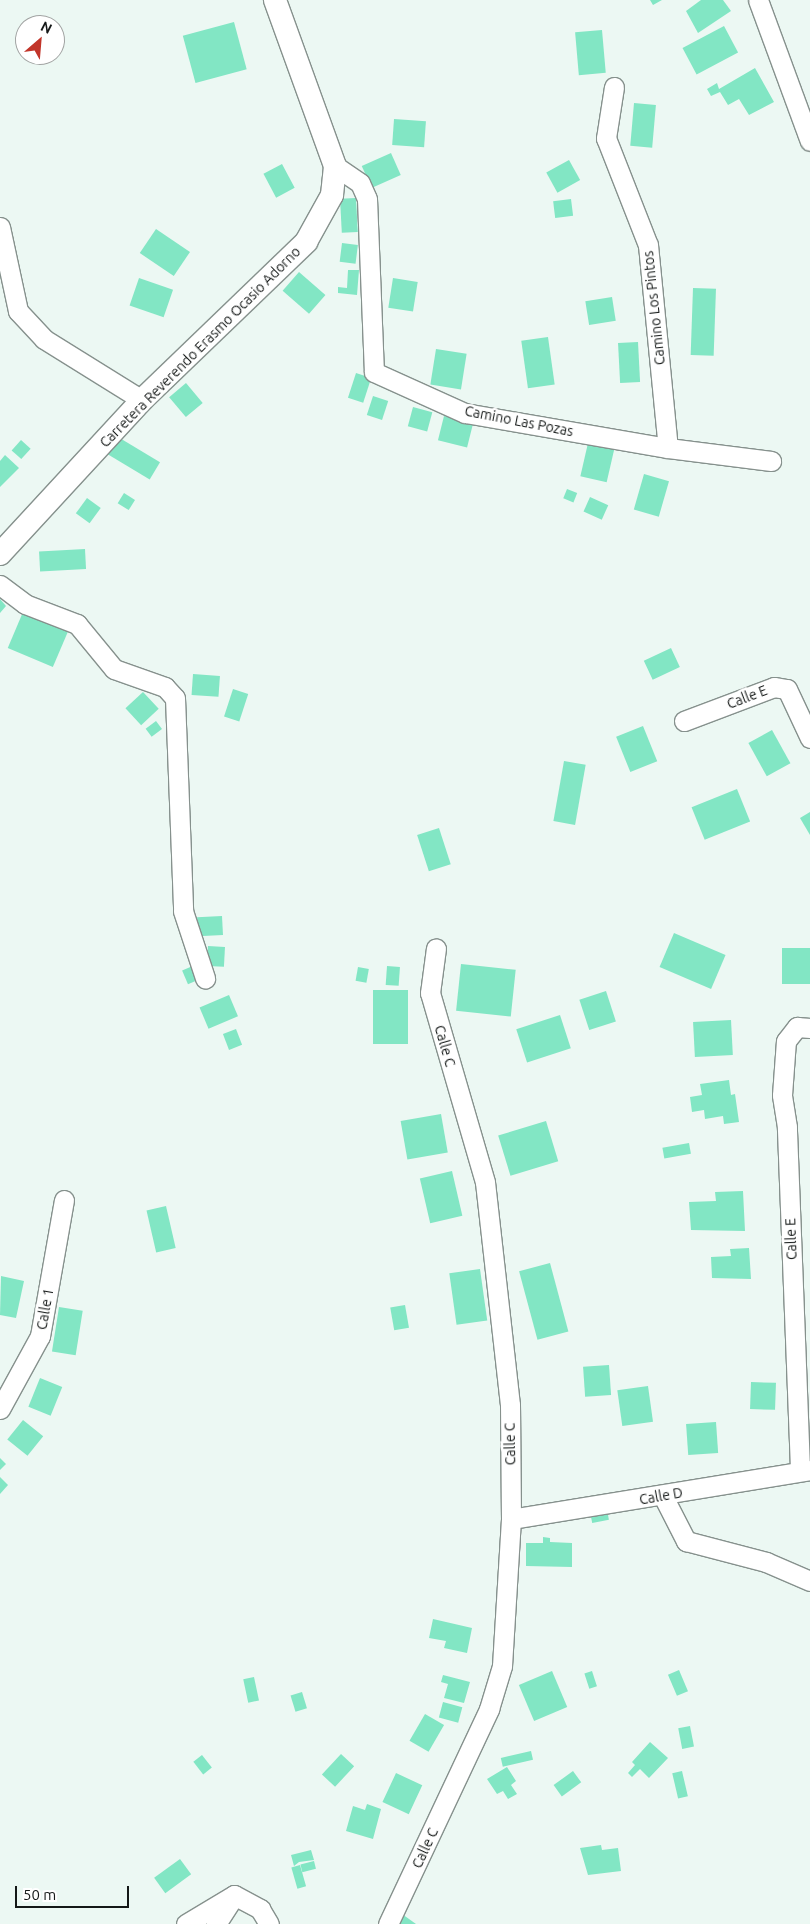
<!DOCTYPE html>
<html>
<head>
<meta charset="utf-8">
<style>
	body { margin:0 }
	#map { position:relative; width:810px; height:1924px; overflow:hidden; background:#ecf8f3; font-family:Ubuntu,sans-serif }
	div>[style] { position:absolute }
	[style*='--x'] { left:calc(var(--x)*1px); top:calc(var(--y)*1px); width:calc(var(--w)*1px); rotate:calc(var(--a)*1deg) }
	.building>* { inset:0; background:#82e6c4; transform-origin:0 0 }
	.roads { filter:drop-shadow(1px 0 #86918d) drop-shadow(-1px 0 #86918d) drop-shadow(0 1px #86918d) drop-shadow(0 -1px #86918d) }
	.minor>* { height:19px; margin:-9.5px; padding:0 9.5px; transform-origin:9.5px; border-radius:9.5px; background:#fff }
	.tertiary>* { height:22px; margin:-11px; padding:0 11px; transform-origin:11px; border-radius:11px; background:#fff }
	span { translate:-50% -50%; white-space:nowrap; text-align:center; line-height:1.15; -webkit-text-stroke:5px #fff; paint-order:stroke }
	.street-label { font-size:14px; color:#141817 }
	.north { position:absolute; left:15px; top:15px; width:50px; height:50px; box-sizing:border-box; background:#fff; border:1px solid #a1a3a2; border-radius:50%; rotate:27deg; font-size:14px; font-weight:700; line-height:20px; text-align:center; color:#141817 }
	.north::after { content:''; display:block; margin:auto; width:18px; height:22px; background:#c2352a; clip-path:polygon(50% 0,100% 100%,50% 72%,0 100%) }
	.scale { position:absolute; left:15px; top:1886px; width:114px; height:22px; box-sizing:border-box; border:2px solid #141817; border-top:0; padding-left:6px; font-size:15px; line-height:18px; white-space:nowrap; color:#141817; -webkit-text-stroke:4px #fff; paint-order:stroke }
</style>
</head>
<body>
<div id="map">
	<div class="building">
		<div style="clip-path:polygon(650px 0,662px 0,653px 5px)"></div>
		<div style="clip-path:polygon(701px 0,723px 0,731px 11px,698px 33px,686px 11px)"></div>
		<div style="left:234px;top:22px;width:49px;height:53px;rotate:75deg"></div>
		<div style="left:724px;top:26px;width:30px;height:47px;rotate:62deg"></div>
		<div style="left:602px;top:30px;width:43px;height:27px;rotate:85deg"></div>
		<div style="clip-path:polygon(755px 68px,774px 102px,749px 115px,739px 99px,728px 105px,720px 92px,711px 96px,707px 89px,717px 83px,719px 89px)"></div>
		<div style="left:634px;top:103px;width:22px;height:43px;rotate:5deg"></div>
		<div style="left:394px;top:119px;width:32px;height:26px;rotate:4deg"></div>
		<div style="left:391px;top:153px;width:24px;height:32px;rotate:66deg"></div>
		<div style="left:569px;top:160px;width:23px;height:26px;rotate:61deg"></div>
		<div style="left:282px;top:164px;width:27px;height:21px;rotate:62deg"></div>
		<div style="left:356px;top:198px;width:34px;height:16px;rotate:87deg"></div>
		<div style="left:571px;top:199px;width:17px;height:18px;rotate:83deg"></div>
		<div style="left:156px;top:229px;width:41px;height:29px;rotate:34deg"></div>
		<div style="left:342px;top:243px;width:16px;height:19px;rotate:7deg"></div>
		<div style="clip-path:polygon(348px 270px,359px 270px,357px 295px,338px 293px,338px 287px,347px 288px)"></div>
		<div style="left:299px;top:272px;width:35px;height:25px;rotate:41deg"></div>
		<div style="left:139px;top:278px;width:36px;height:29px;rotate:19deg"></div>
		<div style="left:393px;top:278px;width:25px;height:30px;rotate:9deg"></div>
		<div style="left:693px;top:288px;width:23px;height:67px;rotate:2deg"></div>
		<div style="left:612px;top:297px;width:24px;height:27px;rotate:81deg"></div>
		<div style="left:548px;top:337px;width:48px;height:27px;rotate:82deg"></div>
		<div style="left:638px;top:342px;width:40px;height:20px;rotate:87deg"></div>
		<div style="left:436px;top:349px;width:31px;height:36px;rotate:9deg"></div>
		<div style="left:356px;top:373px;width:16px;height:26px;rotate:18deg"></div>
		<div style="left:186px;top:383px;width:26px;height:22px;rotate:50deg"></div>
		<div style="left:373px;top:396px;width:16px;height:20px;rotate:18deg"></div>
		<div style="left:413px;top:407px;width:20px;height:20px;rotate:15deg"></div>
		<div style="left:444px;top:416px;width:30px;height:25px;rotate:14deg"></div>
		<div style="left:118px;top:437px;width:49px;height:20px;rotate:31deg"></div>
		<div style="left:21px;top:440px;width:13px;height:14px;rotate:42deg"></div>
		<div style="left:588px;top:443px;width:27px;height:34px;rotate:13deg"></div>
		<div style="clip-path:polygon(5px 455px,19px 468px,0 487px,0 461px)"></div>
		<div style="left:644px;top:474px;width:26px;height:37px;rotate:16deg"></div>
		<div style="left:567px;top:489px;width:11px;height:10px;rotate:22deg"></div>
		<div style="left:124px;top:493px;width:13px;height:12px;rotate:32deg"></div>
		<div style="left:590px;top:497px;width:20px;height:16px;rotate:24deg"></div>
		<div style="left:87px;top:498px;width:17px;height:19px;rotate:36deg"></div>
		<div style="left:85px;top:549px;width:20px;height:46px;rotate:87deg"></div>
		<div style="clip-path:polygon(0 599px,6px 606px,0 613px)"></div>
		<div style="left:23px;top:612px;width:49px;height:39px;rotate:23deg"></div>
		<div style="left:671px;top:648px;width:21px;height:30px;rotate:65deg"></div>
		<div style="left:193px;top:674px;width:27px;height:21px;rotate:4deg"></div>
		<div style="left:233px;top:689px;width:16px;height:29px;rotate:18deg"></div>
		<div style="left:143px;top:692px;width:23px;height:24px;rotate:47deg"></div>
		<div style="left:156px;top:721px;width:10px;height:13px;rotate:53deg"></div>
		<div style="left:643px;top:726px;width:38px;height:29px;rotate:68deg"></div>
		<div style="left:772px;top:730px;width:38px;height:27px;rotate:61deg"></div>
		<div style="left:564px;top:761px;width:22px;height:61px;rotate:10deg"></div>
		<div style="left:737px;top:789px;width:35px;height:49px;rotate:68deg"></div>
		<div style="clip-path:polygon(810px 812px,810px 835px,800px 818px)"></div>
		<div style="left:439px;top:828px;width:38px;height:23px;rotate:72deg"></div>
		<div style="left:222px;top:916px;width:19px;height:25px;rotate:87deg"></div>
		<div style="left:674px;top:933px;width:56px;height:37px;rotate:23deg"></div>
		<div style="left:208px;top:946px;width:17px;height:20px;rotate:3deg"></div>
		<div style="left:782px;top:948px;width:28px;height:36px"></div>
		<div style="left:461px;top:964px;width:55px;height:47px;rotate:6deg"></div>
		<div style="left:195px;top:965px;width:15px;height:14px;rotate:67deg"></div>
		<div style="left:387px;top:966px;width:13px;height:19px;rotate:4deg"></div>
		<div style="left:358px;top:967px;width:11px;height:14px;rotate:10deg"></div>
		<div style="left:373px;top:990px;width:35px;height:54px"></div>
		<div style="left:606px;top:991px;width:32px;height:28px;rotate:72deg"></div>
		<div style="left:229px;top:995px;width:23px;height:32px;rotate:67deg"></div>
		<div style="left:560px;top:1015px;width:35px;height:46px;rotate:72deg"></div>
		<div style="left:731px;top:1020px;width:35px;height:38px;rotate:87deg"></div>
		<div style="left:236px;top:1029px;width:17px;height:14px;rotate:69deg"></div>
		<div style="clip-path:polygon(729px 1080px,731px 1095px,735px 1094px,739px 1122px,724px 1124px,723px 1116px,705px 1119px,704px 1110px,692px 1112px,690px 1097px,702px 1095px,700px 1084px)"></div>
		<div style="left:441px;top:1114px;width:39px;height:41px;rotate:80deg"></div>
		<div style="left:546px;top:1121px;width:42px;height:50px;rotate:73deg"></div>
		<div style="left:689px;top:1143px;width:11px;height:27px;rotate:80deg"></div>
		<div style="left:452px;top:1171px;width:46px;height:33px;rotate:77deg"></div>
		<div style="clip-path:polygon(743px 1191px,745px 1231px,691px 1230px,689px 1202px,716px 1201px,715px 1192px)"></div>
		<div style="left:166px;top:1206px;width:43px;height:20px;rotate:77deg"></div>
		<div style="clip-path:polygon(749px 1248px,751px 1279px,712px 1278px,711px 1257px,731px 1256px,730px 1249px)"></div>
		<div style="left:550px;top:1263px;width:71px;height:32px;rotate:75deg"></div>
		<div style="left:480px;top:1269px;width:52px;height:31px;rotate:82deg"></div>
		<div style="clip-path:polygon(1px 1276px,24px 1281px,16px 1318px,0 1315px)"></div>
		<div style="left:405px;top:1305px;width:23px;height:15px;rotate:80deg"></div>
		<div style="left:59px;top:1307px;width:24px;height:45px;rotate:9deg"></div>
		<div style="left:609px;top:1365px;width:30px;height:26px;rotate:86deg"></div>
		<div style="left:40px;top:1378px;width:24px;height:31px;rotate:22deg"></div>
		<div style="left:751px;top:1382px;width:25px;height:27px;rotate:2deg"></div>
		<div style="left:648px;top:1386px;width:36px;height:31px;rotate:82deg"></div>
		<div style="left:23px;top:1420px;width:26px;height:25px;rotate:39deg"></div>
		<div style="left:716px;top:1422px;width:31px;height:30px;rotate:86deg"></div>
		<div style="clip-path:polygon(0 1458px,6px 1464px,0 1470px)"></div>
		<div style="clip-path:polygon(0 1477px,8px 1485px,0 1494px)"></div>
		<div style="left:607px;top:1510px;width:10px;height:17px;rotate:79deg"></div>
		<div style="clip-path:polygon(543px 1537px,550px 1538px,550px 1542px,572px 1543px,572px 1567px,526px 1566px,526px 1543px,543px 1543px)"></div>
		<div style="clip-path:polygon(433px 1619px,472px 1628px,467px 1653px,444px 1648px,446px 1641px,429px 1638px)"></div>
		<div style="left:679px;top:1670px;width:23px;height:12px;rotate:67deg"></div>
		<div style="left:552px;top:1671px;width:39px;height:36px;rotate:67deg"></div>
		<div style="left:592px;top:1671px;width:16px;height:8px;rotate:72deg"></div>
		<div style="clip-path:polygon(443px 1675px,470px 1682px,464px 1703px,444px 1698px,448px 1684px,441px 1682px)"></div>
		<div style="left:254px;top:1677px;width:24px;height:11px;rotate:78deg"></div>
		<div style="left:302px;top:1692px;width:17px;height:12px;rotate:73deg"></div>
		<div style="left:443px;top:1702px;width:20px;height:16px;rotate:15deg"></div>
		<div style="left:425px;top:1714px;width:22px;height:31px;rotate:30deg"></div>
		<div style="left:690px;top:1726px;width:21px;height:12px;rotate:79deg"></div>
		<div style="clip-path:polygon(650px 1742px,668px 1758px,649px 1778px,640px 1769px,632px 1777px,628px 1773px,635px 1765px,632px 1762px)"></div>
		<div style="left:531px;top:1751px;width:9px;height:31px;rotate:77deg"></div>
		<div style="left:341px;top:1754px;width:18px;height:28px;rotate:43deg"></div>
		<div style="left:202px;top:1755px;width:16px;height:11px;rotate:52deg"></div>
		<div style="clip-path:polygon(507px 1767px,516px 1781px,511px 1785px,517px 1794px,508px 1799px,503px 1791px,497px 1794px,487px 1779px)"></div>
		<div style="left:573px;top:1771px;width:14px;height:24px;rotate:54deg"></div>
		<div style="left:682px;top:1771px;width:26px;height:10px;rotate:77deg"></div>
		<div style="left:396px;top:1773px;width:29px;height:32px;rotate:25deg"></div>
		<div style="clip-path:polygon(367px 1804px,381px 1809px,373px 1839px,346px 1831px,353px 1806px,365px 1810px)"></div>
		<div style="clip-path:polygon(601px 1845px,602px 1850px,618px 1848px,621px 1871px,588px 1875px,580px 1848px)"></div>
		<div style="clip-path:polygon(311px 1850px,314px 1860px,299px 1862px,294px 1866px,291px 1855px)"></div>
		<div style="left:180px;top:1859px;width:19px;height:32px;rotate:54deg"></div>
		<div style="left:314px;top:1861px;width:8px;height:14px;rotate:76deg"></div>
		<div style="left:300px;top:1865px;width:22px;height:9px;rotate:74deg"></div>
		<div style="clip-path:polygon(402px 1914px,416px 1924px,395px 1924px)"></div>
	</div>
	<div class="roads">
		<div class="minor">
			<div style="--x:758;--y:0;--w:150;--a:69.8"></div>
			<div style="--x:614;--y:87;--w:52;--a:98.9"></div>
			<div style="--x:606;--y:138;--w:115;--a:68.6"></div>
			<div style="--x:648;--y:245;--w:204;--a:84.4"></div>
			<div style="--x:335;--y:166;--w:30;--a:34"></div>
			<div style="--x:360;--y:183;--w:17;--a:66"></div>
			<div style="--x:367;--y:199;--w:173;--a:87.7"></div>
			<div style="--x:374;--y:372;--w:100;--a:24.3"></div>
			<div style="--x:465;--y:413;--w:206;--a:9.8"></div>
			<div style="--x:668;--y:448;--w:104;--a:7.2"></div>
			<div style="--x:0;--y:227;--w:86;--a:77.9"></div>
			<div style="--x:18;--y:311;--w:38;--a:47"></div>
			<div style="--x:44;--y:339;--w:115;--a:31.9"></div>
			<div style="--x:0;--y:585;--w:31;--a:37"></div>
			<div style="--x:25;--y:604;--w:56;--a:21"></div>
			<div style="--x:77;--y:624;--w:58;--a:50.6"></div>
			<div style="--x:114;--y:669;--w:54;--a:19.4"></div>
			<div style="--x:165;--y:687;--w:15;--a:48"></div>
			<div style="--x:175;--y:698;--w:213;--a:87.8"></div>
			<div style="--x:183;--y:911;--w:71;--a:71.8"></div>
			<div style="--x:684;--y:721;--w:96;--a:-20.7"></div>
			<div style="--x:774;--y:687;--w:13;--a:9"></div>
			<div style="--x:787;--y:689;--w:54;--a:64.9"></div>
			<div style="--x:0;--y:1409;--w:83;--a:-61.3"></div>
			<div style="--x:40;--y:1336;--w:138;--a:-80"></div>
			<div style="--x:800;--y:1469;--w:342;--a:-92.2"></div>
			<div style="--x:787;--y:1127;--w:32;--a:-99"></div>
			<div style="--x:782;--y:1095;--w:54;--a:-85.8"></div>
			<div style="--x:786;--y:1041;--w:18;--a:-52"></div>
			<div style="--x:797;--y:1027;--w:13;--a:4"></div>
			<div style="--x:663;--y:1496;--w:51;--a:62.9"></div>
			<div style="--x:686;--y:1541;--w:83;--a:14.7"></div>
			<div style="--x:766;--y:1562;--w:48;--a:23.4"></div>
			<div style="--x:511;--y:1519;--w:303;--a:-9.3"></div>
			<div style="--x:186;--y:1924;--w:56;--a:-31.1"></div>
			<div style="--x:234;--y:1895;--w:30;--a:28"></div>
			<div style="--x:260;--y:1909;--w:17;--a:59"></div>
			<div style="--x:216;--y:1924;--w:30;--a:-57"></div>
			<div style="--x:388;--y:1924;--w:238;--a:-64.8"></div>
			<div style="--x:489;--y:1709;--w:45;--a:-73.2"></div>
			<div style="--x:502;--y:1666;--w:147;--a:-86.5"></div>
			<div style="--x:511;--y:1519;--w:114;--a:-90.5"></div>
			<div style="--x:510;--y:1405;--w:224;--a:-96.4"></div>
			<div style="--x:485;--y:1182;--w:197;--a:-106.2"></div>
			<div style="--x:430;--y:993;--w:45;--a:-82.4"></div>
		</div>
		<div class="tertiary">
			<div style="--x:0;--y:554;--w:209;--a:-47.3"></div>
			<div style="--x:142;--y:400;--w:228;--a:-43.9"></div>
			<div style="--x:306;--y:242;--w:54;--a:-61"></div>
			<div style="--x:332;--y:195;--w:29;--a:-84"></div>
			<div style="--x:335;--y:166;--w:177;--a:-109.9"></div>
		</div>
	</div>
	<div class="street-label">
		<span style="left:654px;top:308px;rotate:-96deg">Camino Los Pintos</span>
		<span style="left:200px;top:347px;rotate:-45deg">Carretera Reverendo Erasmo Ocasio Adorno</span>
		<span style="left:519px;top:421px;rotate:11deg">Camino Las Pozas</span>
		<span style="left:747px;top:697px;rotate:-21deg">Calle E</span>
		<span style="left:445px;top:1046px;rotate:74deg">Calle C</span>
		<span style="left:791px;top:1239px;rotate:-92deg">Calle E</span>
		<span style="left:45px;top:1309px;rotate:-80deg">Calle 1</span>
		<span style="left:510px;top:1444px;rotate:-91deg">Calle C</span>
		<span style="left:661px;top:1496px;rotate:-10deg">Calle D</span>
		<span style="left:425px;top:1848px;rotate:-65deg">Calle C</span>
	</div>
	<div class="north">N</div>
	<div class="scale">50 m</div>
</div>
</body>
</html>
